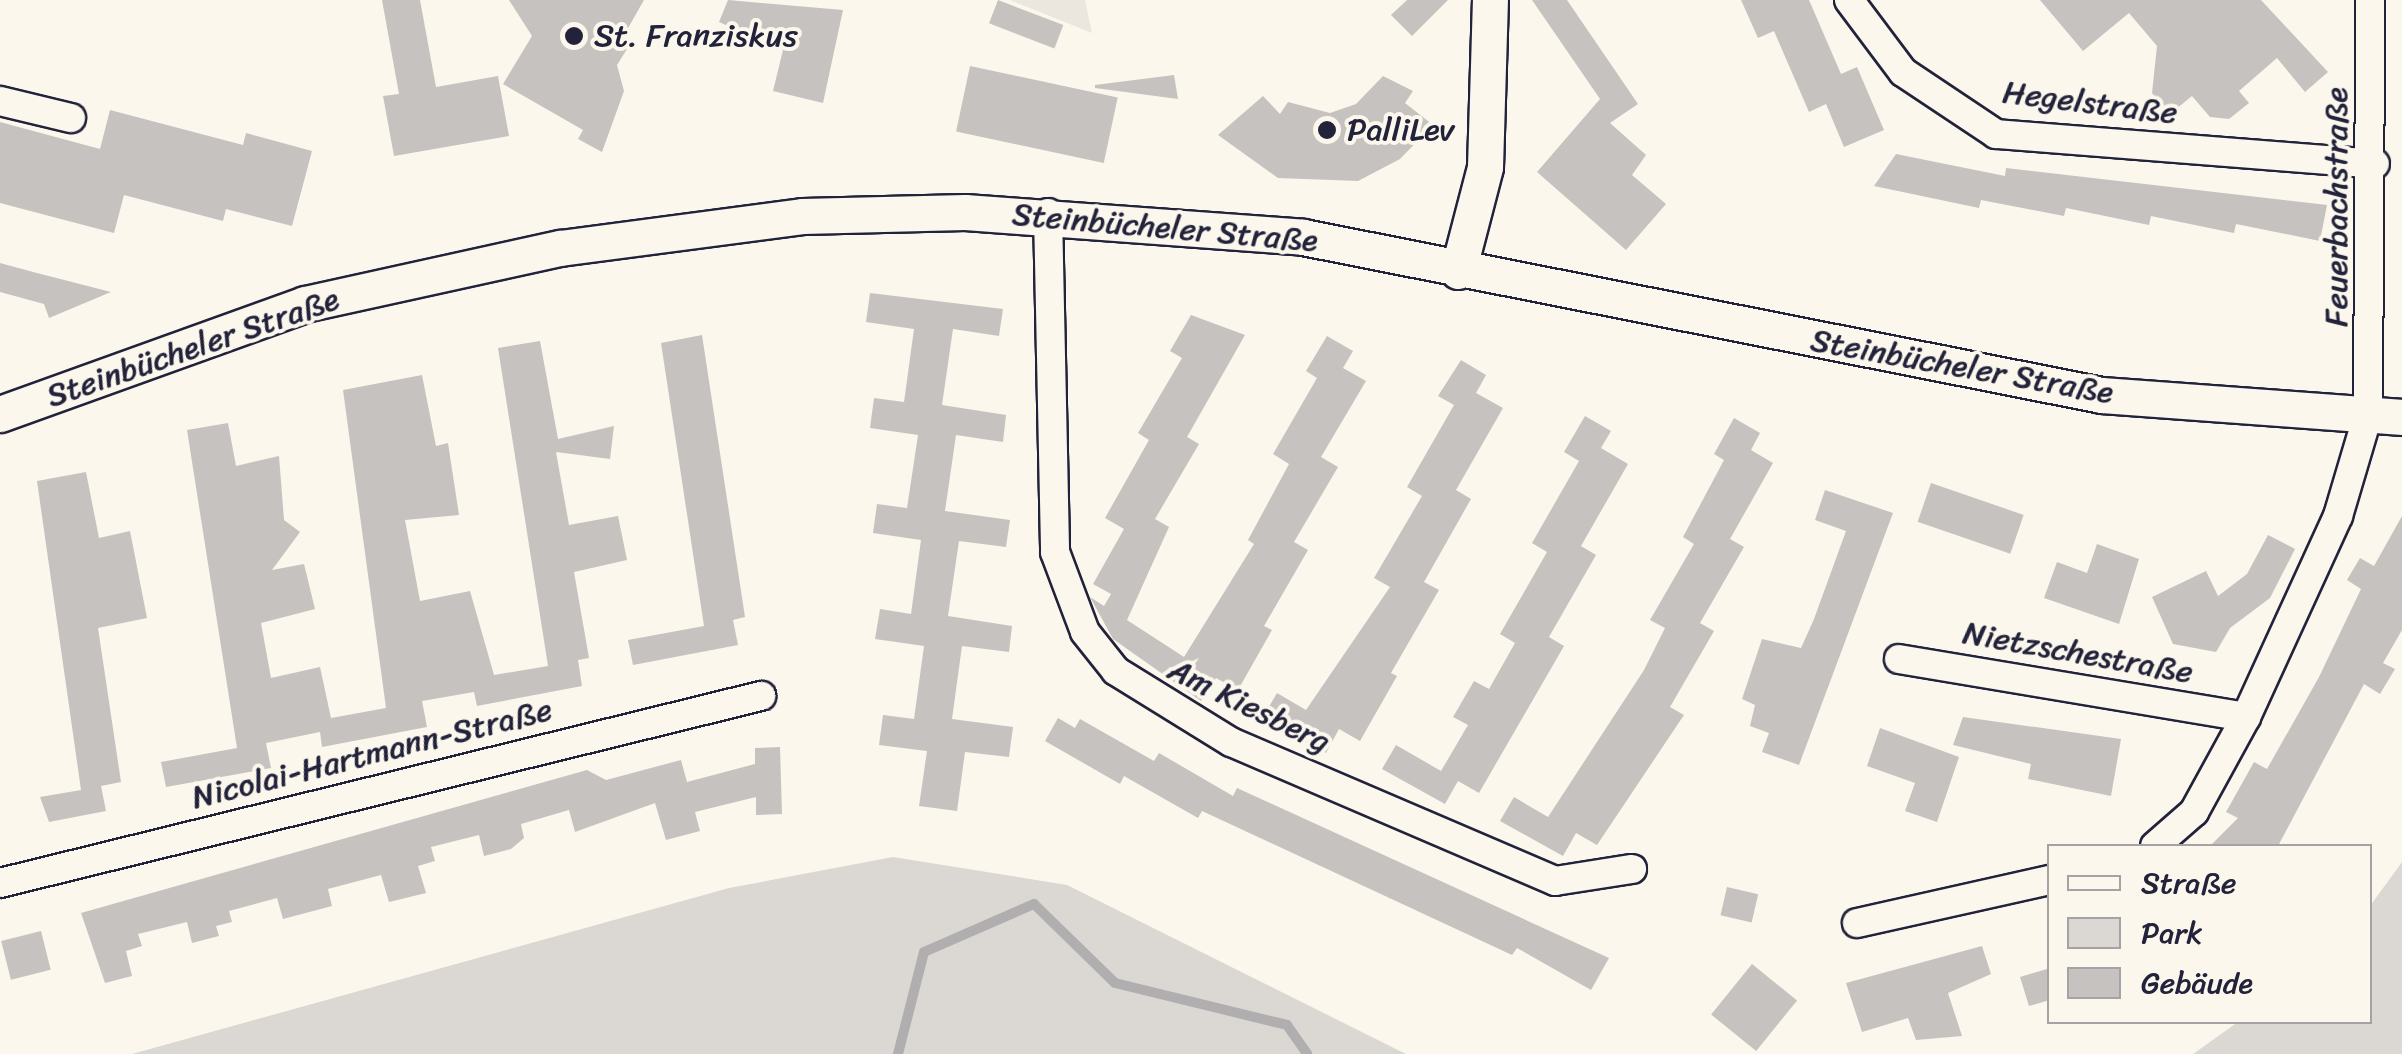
<!DOCTYPE html>
<html>
<head>
<meta charset="utf-8">
<style>
	body { margin:0 }
	#map { position:relative; width:2402px; height:1054px; overflow:hidden; background:#fbf7ec; font-family:Sriracha,sans-serif }
	div>[style] { position:absolute }
	[style*='--x'] { left:calc(var(--x)*1px); top:calc(var(--y)*1px); width:calc(var(--w)*1px); rotate:calc(var(--a)*1deg) }
	.built>* { inset:0; background:#ebe7df }
	.green>* { inset:0; background:#dbd8d3 }
	.stream>* { height:10px; margin:-5px; padding:0 5px; transform-origin:5px; border-radius:5px; background:#b1aeb0 }
	.building>* { inset:0; background:#c6c2c0; transform-origin:0 0 }
	.roads { filter:drop-shadow(2px 0 #22223b) drop-shadow(-2px 0 #22223b) drop-shadow(0 2px #22223b) drop-shadow(0 -2px #22223b) }
	.minor>* { height:28px; margin:-14px; padding:0 14px; transform-origin:14px; border-radius:14px; background:#fbf7ec }
	.tertiary>* { height:35px; margin:-17.5px; padding:0 17.5px; transform-origin:17.5px; border-radius:17.5px; background:#fbf7ec }
	.dots>* { width:28px; height:28px; translate:-50% -50%; box-sizing:border-box; border:5px solid #fbf7ec; border-radius:50% }
	span { translate:-50% -50%; white-space:nowrap; text-align:center; line-height:1.15; -webkit-text-stroke:8px #fbf7ec; paint-order:stroke }
	.poi-label { font-size:32px; color:#22223b }
	.left { translate:0 -50%; text-align:left }
	.street-label { font-size:32px; color:#22223b }
	.legend { position:absolute; left:2047px; top:844px; width:325px; height:180px; box-sizing:border-box; background:#fbf7ec; border:2px solid #a4a2a5; margin:0; padding:12px 18px; list-style:none; font-size:30px; color:#22223b }
	.legend li { display:flex; align-items:center; gap:20px; height:50px }
	.legend b { width:50px; border:2px solid #a4a2a5 }
</style>
</head>
<body>
<div id="map">
	<div class="built">
		<div style="clip-path:polygon(1010px 0,1085px 0,1092px 33px)"></div>
	</div>
	<div class="green">
		<div style="clip-path:polygon(893px 857px,1067px 885px,1406px 1054px,132px 1054px,729px 888px)"></div>
		<div style="clip-path:polygon(2402px 862px,2402px 1054px,2193px 1054px,2238px 1022px,2370px 1022px,2370px 906px)"></div>
	</div>
	<div class="stream">
		<div style="--x:898;--y:1054;--w:105;--a:-75.7"></div>
		<div style="--x:924;--y:952;--w:120;--a:-23.6"></div>
		<div style="--x:1034;--y:904;--w:113;--a:44.3"></div>
		<div style="--x:1115;--y:983;--w:177;--a:13.7"></div>
		<div style="--x:1287;--y:1025;--w:35;--a:55"></div>
	</div>
	<div class="building">
		<div style="clip-path:polygon(382px 0,420px 0,436px 87px,498px 76px,509px 136px,394px 156px,383px 96px,399px 94px)"></div>
		<div style="clip-path:polygon(509px 0,644px 0,619px 44px,627px 49px,617px 65px,624px 91px,602px 152px,578px 139px,583px 130px,503px 84px,532px 36px)"></div>
		<div style="clip-path:polygon(728px 0,843px 10px,823px 103px,773px 91px,783px 50px,719px 22px)"></div>
		<div style="left:998px;top:0;width:70px;height:25px;rotate:21deg"></div>
		<div style="clip-path:polygon(1407px 0,1448px 0,1412px 36px,1391px 15px)"></div>
		<div style="clip-path:polygon(1532px 0,1567px 0,1638px 104px,1610px 123px,1646px 155px,1632px 175px,1666px 204px,1626px 250px,1537px 172px,1600px 99px)"></div>
		<div style="clip-path:polygon(1741px 0,1809px 0,1841px 74px,1857px 67px,1884px 130px,1844px 147px,1826px 104px,1809px 112px,1774px 31px,1758px 38px)"></div>
		<div style="clip-path:polygon(2040px 0,2261px 0,2328px 72px,2305px 92px,2277px 58px,2239px 91px,2249px 103px,2229px 119px,2210px 117px,2192px 96px,2170px 114px,2152px 93px,2157px 46px,2129px 13px,2083px 51px)"></div>
		<div style="left:970px;top:66px;width:151px;height:67px;rotate:12deg"></div>
		<div style="clip-path:polygon(1174px 75px,1178px 99px,1095px 88px,1095px 85px)"></div>
		<div style="clip-path:polygon(1383px 76px,1413px 91px,1405px 103px,1433px 125px,1400px 159px,1358px 181px,1278px 178px,1218px 135px,1263px 96px,1280px 114px,1288px 102px,1330px 113px,1356px 104px)"></div>
		<div style="clip-path:polygon(110px 110px,243px 145px,246px 133px,312px 151px,292px 226px,226px 209px,223px 221px,124px 195px,114px 233px,0 203px,0 122px,100px 149px)"></div>
		<div style="clip-path:polygon(1896px 154px,2005px 176px,2006px 168px,2327px 205px,2320px 241px,2236px 224px,2234px 233px,2151px 216px,2149px 225px,2066px 208px,2064px 216px,1981px 200px,1979px 208px,1874px 186px)"></div>
		<div style="clip-path:polygon(0 263px,37px 273px,111px 292px,49px 318px,44px 304px,0 292px)"></div>
		<div style="clip-path:polygon(870px 293px,1003px 309px,999px 336px,953px 329px,942px 405px,1006px 415px,1003px 442px,956px 435px,945px 511px,1010px 520px,1006px 547px,959px 541px,948px 616px,1012px 626px,1009px 652px,962px 646px,952px 719px,1013px 727px,1009px 757px,965px 752px,957px 811px,919px 806px,927px 751px,879px 745px,883px 715px,914px 719px,924px 646px,875px 639px,880px 609px,911px 614px,921px 540px,873px 533px,877px 504px,907px 508px,918px 435px,870px 428px,874px 398px,904px 402px,914px 329px,866px 322px)"></div>
		<div style="clip-path:polygon(1191px 315px,1245px 335px,1187px 437px,1199px 444px,1155px 519px,1169px 527px,1127px 620px,1184px 657px,1254px 544px,1248px 540px,1289px 464px,1273px 454px,1317px 378px,1306px 371px,1327px 336px,1353px 351px,1343px 368px,1366px 381px,1321px 457px,1338px 467px,1294px 542px,1308px 550px,1264px 626px,1272px 630px,1238px 690px,1216px 678px,1201px 701px,1113px 639px,1090px 597px,1104px 606px,1111px 594px,1093px 584px,1124px 529px,1105px 518px,1149px 440px,1138px 433px,1182px 358px,1170px 351px)"></div>
		<div style="clip-path:polygon(702px 335px,745px 617px,733px 620px,738px 645px,633px 665px,628px 640px,704px 626px,661px 343px)"></div>
		<div style="clip-path:polygon(540px 341px,558px 439px,614px 426px,610px 459px,556px 452px,569px 525px,618px 516px,627px 560px,574px 572px,589px 658px,578px 660px,582px 686px,477px 706px,474px 692px,422px 701px,427px 727px,322px 747px,320px 732px,266px 743px,271px 768px,166px 787px,161px 762px,237px 748px,187px 430px,228px 423px,236px 466px,279px 456px,284px 520px,300px 532px,272px 570px,304px 564px,315px 609px,261px 623px,271px 678px,320px 667px,331px 718px,386px 708px,343px 390px,422px 375px,436px 446px,448px 443px,459px 515px,405px 520px,420px 601px,470px 591px,494px 675px,548px 666px,498px 348px)"></div>
		<div style="clip-path:polygon(1461px 360px,1486px 375px,1476px 393px,1503px 408px,1456px 490px,1471px 499px,1424px 582px,1439px 590px,1391px 673px,1397px 676px,1360px 741px,1339px 729px,1326px 753px,1263px 717px,1277px 693px,1306px 710px,1390px 587px,1374px 578px,1422px 496px,1407px 487px,1454px 405px,1438px 396px)"></div>
		<div style="clip-path:polygon(1585px 416px,1611px 431px,1601px 448px,1628px 464px,1581px 546px,1596px 555px,1549px 637px,1564px 646px,1479px 793px,1458px 781px,1445px 804px,1382px 769px,1396px 745px,1441px 771px,1468px 725px,1453px 717px,1474px 681px,1489px 689px,1515px 643px,1500px 634px,1547px 552px,1532px 543px,1579px 461px,1564px 452px)"></div>
		<div style="clip-path:polygon(1734px 418px,1760px 433px,1751px 450px,1773px 463px,1730px 539px,1744px 547px,1700px 623px,1714px 631px,1670px 707px,1684px 715px,1597px 845px,1576px 833px,1563px 856px,1500px 821px,1514px 797px,1548px 817px,1644px 670px,1665px 628px,1650px 620px,1694px 544px,1683px 537px,1724px 460px,1714px 454px)"></div>
		<div style="clip-path:polygon(86px 472px,99px 538px,130px 531px,147px 618px,98px 628px,121px 782px,101px 786px,106px 811px,49px 822px,40px 797px,81px 790px,37px 481px)"></div>
		<div style="left:1931px;top:483px;width:98px;height:41px;rotate:19deg"></div>
		<div style="clip-path:polygon(1825px 490px,1893px 513px,1799px 765px,1762px 752px,1769px 733px,1750px 726px,1755px 705px,1742px 699px,1762px 639px,1801px 648px,1814px 619px,1846px 531px,1815px 520px)"></div>
		<div style="clip-path:polygon(2402px 516px,2402px 630px,2383px 663px,2395px 669px,2380px 694px,2364px 684px,2278px 846px,2210px 846px,2238px 818px,2226px 812px,2254px 762px,2267px 769px,2319px 677px,2361px 589px,2347px 580px,2360px 558px,2374px 566px)"></div>
		<div style="clip-path:polygon(2268px 535px,2295px 549px,2270px 598px,2230px 628px,2216px 652px,2173px 644px,2152px 597px,2206px 571px,2218px 596px,2247px 574px)"></div>
		<div style="clip-path:polygon(2097px 544px,2139px 559px,2119px 624px,2044px 598px,2057px 562px,2087px 573px)"></div>
		<div style="clip-path:polygon(1963px 717px,2121px 739px,2111px 796px,2028px 779px,2031px 764px,1953px 745px)"></div>
		<div style="clip-path:polygon(1058px 718px,1075px 728px,1080px 719px,1154px 761px,1159px 753px,1233px 796px,1237px 788px,1609px 958px,1591px 990px,1517px 948px,1512px 955px,1202px 811px,1198px 818px,1124px 776px,1120px 784px,1045px 741px)"></div>
		<div style="clip-path:polygon(1880px 728px,1959px 757px,1937px 822px,1905px 811px,1915px 783px,1867px 766px)"></div>
		<div style="clip-path:polygon(780px 747px,782px 814px,756px 815px,756px 797px,695px 812px,700px 831px,666px 840px,655px 803px,575px 832px,569px 810px,521px 824px,524px 838px,511px 849px,484px 856px,479px 835px,431px 847px,435px 861px,418px 866px,426px 893px,389px 902px,381px 875px,328px 889px,332px 906px,283px 919px,277px 898px,229px 911px,232px 922px,216px 926px,219px 936px,192px 943px,187px 922px,138px 934px,142px 946px,126px 951px,132px 976px,105px 983px,81px 913px,587px 770px,606px 780px,681px 760px,687px 782px,755px 764px,755px 748px)"></div>
		<div style="left:1727px;top:887px;width:32px;height:29px;rotate:13deg"></div>
		<div style="left:41px;top:931px;width:40px;height:41px;rotate:76deg"></div>
		<div style="clip-path:polygon(1982px 946px,1991px 974px,1948px 993px,1962px 1036px,1916px 1040px,1908px 1018px,1862px 1032px,1846px 983px)"></div>
		<div style="left:1752px;top:964px;width:58px;height:65px;rotate:39deg"></div>
		<div style="clip-path:polygon(2050px 968px,2050px 1000px,2029px 1006px,2020px 977px)"></div>
	</div>
	<div class="roads">
		<div class="minor">
			<div style="--x:1849;--y:0;--w:90;--a:53.1"></div>
			<div style="--x:1903;--y:72;--w:112;--a:33.7"></div>
			<div style="--x:1996;--y:134;--w:380;--a:4.5"></div>
			<div style="--x:0;--y:101;--w:73;--a:13.5"></div>
			<div style="--x:1048;--y:213;--w:339;--a:88.8"></div>
			<div style="--x:1055;--y:552;--w:85;--a:69.4"></div>
			<div style="--x:1085;--y:632;--w:50;--a:51.5"></div>
			<div style="--x:1116;--y:671;--w:135;--a:31.7"></div>
			<div style="--x:1231;--y:742;--w:353;--a:23.2"></div>
			<div style="--x:1555;--y:881;--w:78;--a:-8.9"></div>
			<div style="--x:1899;--y:659;--w:352;--a:9.5"></div>
			<div style="--x:2155;--y:846;--w:52;--a:-41.1"></div>
			<div style="--x:2194;--y:812;--w:108;--a:-61.3"></div>
			<div style="--x:2246;--y:717;--w:221;--a:-65.4"></div>
			<div style="--x:2338;--y:516;--w:105;--a:-73.5"></div>
			<div style="--x:2368;--y:415;--w:415;--a:-89.7"></div>
			<div style="--x:0;--y:883;--w:784;--a:-13.81"></div>
			<div style="--x:1857;--y:923;--w:198;--a:-12.6"></div>
		</div>
		<div class="tertiary">
			<div style="--x:1458;--y:271;--w:107;--a:-75.4"></div>
			<div style="--x:1485;--y:167;--w:167;--a:-88.3"></div>
			<div style="--x:0;--y:414;--w:324;--a:-19.8"></div>
			<div style="--x:305;--y:304;--w:261;--a:-12.4"></div>
			<div style="--x:560;--y:248;--w:244;--a:-7.5"></div>
			<div style="--x:802;--y:216;--w:163;--a:-1.4"></div>
			<div style="--x:965;--y:212;--w:339;--a:4.2"></div>
			<div style="--x:1303;--y:237;--w:814;--a:11.19"></div>
			<div style="--x:2102;--y:395;--w:301;--a:4.2"></div>
		</div>
	</div>
	<div class="dots">
		<div style="left:574px;top:36px;background:#22223b"></div>
		<div style="left:1327px;top:130px;background:#22223b"></div>
	</div>
	<div class="poi-label">
		<span class="left" style="left:594px;top:36px">St. Franziskus</span>
		<span class="left" style="left:1347px;top:130px">PalliLev</span>
	</div>
	<div class="street-label">
		<span style="left:2090px;top:103px;rotate:7deg">Hegelstraße</span>
		<span style="left:2337px;top:207px;rotate:-90deg">Feuerbachstraße</span>
		<span style="left:1165px;top:228px;rotate:5deg">Steinbücheler Straße</span>
		<span style="left:193px;top:348px;rotate:-19deg">Steinbücheler Straße</span>
		<span style="left:1962px;top:367px;rotate:10deg">Steinbücheler Straße</span>
		<span style="left:2078px;top:653px;rotate:10deg">Nietzschestraße</span>
		<span style="left:1249px;top:706px;rotate:26deg">Am Kiesberg</span>
		<span style="left:372px;top:754px;rotate:-14deg">Nicolai-Hartmann-Straße</span>
	</div>
	<ul class="legend">
	<li><b style="height:12px;background:#fbf7ec"></b>Straße</li>
	<li><b style="height:28px;background:#dbd8d3"></b>Park</li>
	<li><b style="height:28px;background:#c6c2c0"></b>Gebäude</li>
	</ul>
</div>
</body>
</html>
